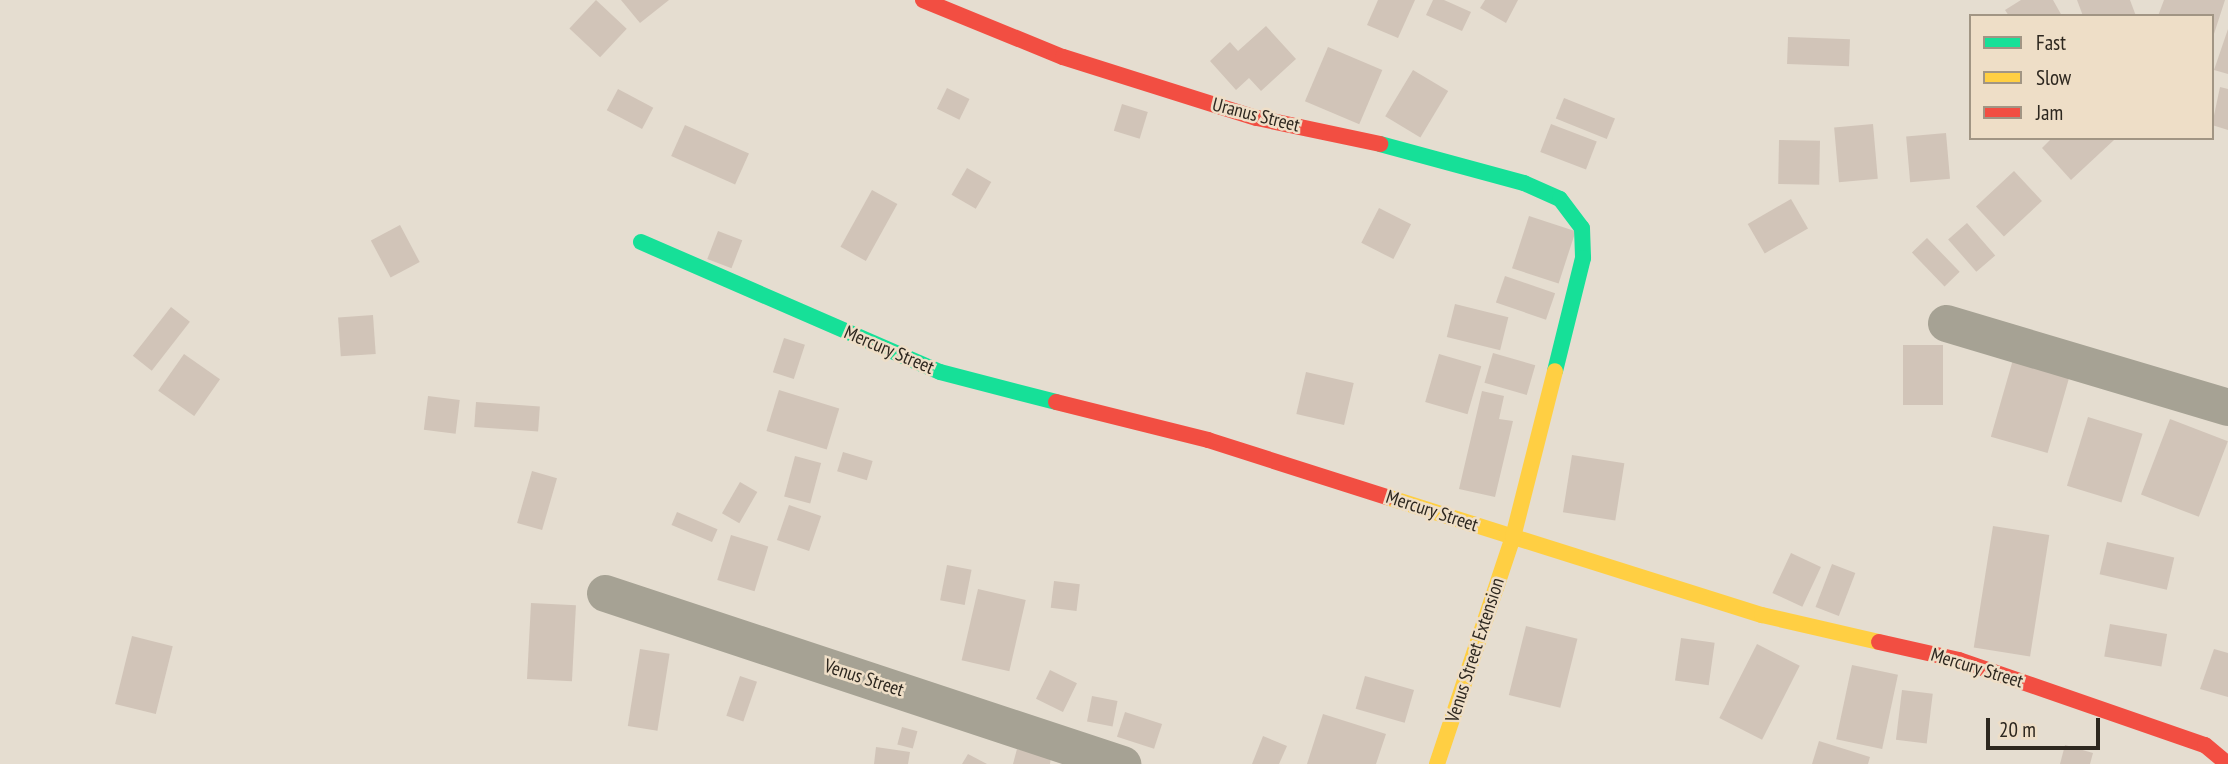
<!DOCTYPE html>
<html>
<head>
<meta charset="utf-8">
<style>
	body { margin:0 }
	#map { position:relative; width:2228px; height:764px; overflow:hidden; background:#e5ddd0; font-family:"PT Sans Narrow",sans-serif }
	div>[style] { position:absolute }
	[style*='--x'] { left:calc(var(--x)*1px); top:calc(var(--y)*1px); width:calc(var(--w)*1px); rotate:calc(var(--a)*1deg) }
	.building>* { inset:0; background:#d1c4b8; transform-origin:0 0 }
	.street>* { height:37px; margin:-18.5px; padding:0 18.5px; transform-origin:18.5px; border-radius:18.5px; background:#a6a294 }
	.fast>* { height:16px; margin:-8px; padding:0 8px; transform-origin:8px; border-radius:8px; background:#16e098 }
	.slow>* { height:16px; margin:-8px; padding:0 8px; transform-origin:8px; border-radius:8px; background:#ffcf43 }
	.jam>* { height:16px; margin:-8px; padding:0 8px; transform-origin:8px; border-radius:8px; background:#f24e42 }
	span { translate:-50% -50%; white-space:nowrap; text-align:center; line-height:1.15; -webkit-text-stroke:5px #eedec7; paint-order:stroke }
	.street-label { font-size:19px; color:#2d271f }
	.legend { position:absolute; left:1969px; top:14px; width:245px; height:126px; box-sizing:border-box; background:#eedec7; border:2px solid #a19584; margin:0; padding:9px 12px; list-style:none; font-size:21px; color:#2d271f }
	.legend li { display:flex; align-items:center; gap:14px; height:35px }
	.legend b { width:35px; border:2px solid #a19584 }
	.scale { position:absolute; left:1986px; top:718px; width:114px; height:32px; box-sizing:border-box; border:4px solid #2d271f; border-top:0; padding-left:9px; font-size:21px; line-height:24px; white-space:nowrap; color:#2d271f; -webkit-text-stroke:5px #eedec7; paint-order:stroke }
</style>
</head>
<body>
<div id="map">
	<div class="building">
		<div style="left:596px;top:0;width:42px;height:39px;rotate:43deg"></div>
		<div style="clip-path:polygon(621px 0,669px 0,640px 23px)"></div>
		<div style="clip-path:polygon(1378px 0,1415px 0,1398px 38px,1367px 25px)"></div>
		<div style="clip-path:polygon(1433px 0,1444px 0,1471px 12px,1462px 31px,1426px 15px)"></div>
		<div style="clip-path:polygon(1485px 0,1518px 0,1506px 23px,1480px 8px)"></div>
		<div style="clip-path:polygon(2021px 0,2053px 0,2062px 16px,2009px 16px,2005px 10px)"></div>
		<div style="clip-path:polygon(2077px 0,2130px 0,2136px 16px,2083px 16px)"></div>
		<div style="clip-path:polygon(2164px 0,2225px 0,2213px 37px,2212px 16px,2158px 16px)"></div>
		<div style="clip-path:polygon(1266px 26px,1296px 59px,1261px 91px,1249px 78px,1236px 90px,1210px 61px,1230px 42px,1238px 51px)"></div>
		<div style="clip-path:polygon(2228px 29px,2228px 74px,2214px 70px)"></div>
		<div style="left:1788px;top:37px;width:62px;height:27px;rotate:2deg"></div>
		<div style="left:1328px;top:47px;width:59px;height:59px;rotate:23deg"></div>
		<div style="left:1413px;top:70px;width:41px;height:54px;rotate:31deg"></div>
		<div style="clip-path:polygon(2220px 87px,2228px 89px,2228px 130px,2212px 125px)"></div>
		<div style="left:947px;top:88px;width:25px;height:23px;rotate:26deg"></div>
		<div style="left:618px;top:89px;width:40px;height:24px;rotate:28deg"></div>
		<div style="left:1564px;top:98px;width:55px;height:22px;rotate:22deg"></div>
		<div style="left:1122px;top:104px;width:27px;height:28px;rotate:17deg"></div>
		<div style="left:1551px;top:124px;width:49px;height:30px;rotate:21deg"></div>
		<div style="left:1873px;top:124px;width:55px;height:39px;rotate:85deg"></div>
		<div style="left:685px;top:125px;width:70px;height:34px;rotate:24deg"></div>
		<div style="left:1946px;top:133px;width:46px;height:40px;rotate:85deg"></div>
		<div style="clip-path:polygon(2052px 138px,2113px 138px,2114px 140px,2071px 180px,2042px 148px)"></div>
		<div style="left:1779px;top:140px;width:41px;height:44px;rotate:1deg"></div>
		<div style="left:967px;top:168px;width:28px;height:31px;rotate:30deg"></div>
		<div style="left:2014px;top:171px;width:41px;height:52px;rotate:47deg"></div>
		<div style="left:872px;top:190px;width:29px;height:65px;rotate:29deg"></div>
		<div style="left:1791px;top:199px;width:34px;height:50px;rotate:60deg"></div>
		<div style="left:1379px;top:208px;width:36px;height:39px;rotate:27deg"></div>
		<div style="left:1529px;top:216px;width:49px;height:55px;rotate:18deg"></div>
		<div style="left:1967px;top:223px;width:43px;height:25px;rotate:49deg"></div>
		<div style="left:400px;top:225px;width:42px;height:33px;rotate:62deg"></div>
		<div style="left:718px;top:231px;width:26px;height:30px;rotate:21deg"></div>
		<div style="left:1927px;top:238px;width:47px;height:21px;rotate:46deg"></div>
		<div style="left:1505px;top:276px;width:53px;height:28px;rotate:19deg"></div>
		<div style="left:1455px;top:304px;width:55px;height:34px;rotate:14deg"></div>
		<div style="left:171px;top:307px;width:24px;height:62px;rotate:38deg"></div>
		<div style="left:373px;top:315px;width:39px;height:35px;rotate:86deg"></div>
		<div style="left:784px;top:338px;width:22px;height:36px;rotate:18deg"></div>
		<div style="left:1943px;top:345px;width:60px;height:40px;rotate:90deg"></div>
		<div style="left:1493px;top:353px;width:44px;height:31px;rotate:16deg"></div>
		<div style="left:184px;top:354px;width:44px;height:45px;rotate:35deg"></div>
		<div style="left:1439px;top:354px;width:44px;height:50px;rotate:16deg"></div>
		<div style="left:2014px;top:356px;width:59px;height:84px;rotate:16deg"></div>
		<div style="left:1306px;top:372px;width:49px;height:43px;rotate:13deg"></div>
		<div style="left:779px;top:390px;width:63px;height:43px;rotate:17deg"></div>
		<div style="clip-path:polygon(1482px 391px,1504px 396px,1499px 419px,1513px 421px,1495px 497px,1459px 489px)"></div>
		<div style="left:428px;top:396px;width:32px;height:34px;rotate:7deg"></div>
		<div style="left:476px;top:402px;width:64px;height:25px;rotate:4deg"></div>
		<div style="left:2088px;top:417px;width:57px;height:72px;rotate:17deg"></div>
		<div style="left:2170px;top:419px;width:62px;height:81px;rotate:21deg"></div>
		<div style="left:843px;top:452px;width:31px;height:20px;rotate:17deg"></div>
		<div style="left:1572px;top:455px;width:53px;height:58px;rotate:9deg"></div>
		<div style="left:795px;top:456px;width:27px;height:42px;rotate:15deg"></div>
		<div style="left:532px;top:471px;width:26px;height:54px;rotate:16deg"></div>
		<div style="left:740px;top:482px;width:20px;height:36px;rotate:30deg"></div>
		<div style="left:789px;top:505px;width:34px;height:37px;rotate:19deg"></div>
		<div style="left:677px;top:512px;width:44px;height:14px;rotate:23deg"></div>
		<div style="left:1993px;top:526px;width:57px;height:123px;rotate:9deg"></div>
		<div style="left:731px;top:535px;width:39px;height:47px;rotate:17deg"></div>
		<div style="left:2107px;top:542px;width:69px;height:33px;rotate:13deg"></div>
		<div style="left:1791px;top:553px;width:33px;height:44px;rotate:25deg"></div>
		<div style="left:1832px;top:564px;width:25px;height:46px;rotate:21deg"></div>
		<div style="left:947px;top:565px;width:25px;height:36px;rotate:11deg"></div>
		<div style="left:1054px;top:581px;width:26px;height:27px;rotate:7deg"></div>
		<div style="left:978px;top:589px;width:49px;height:73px;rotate:13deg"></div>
		<div style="left:531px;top:603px;width:45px;height:76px;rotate:3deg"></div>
		<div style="left:2110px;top:624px;width:58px;height:33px;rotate:10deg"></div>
		<div style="left:1526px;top:626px;width:53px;height:71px;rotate:14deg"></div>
		<div style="left:132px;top:636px;width:42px;height:70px;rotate:14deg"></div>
		<div style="left:1681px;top:638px;width:34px;height:43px;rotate:8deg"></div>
		<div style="left:1757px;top:644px;width:48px;height:83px;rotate:27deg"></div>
		<div style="left:640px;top:649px;width:30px;height:78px;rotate:9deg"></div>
		<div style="clip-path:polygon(2214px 649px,2228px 653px,2228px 697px,2200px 689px)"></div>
		<div style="left:1852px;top:665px;width:47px;height:76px;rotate:12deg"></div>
		<div style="left:1050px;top:670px;width:30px;height:32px;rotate:26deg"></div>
		<div style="left:740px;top:676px;width:18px;height:42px;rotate:19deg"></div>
		<div style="left:1365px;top:676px;width:51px;height:34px;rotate:16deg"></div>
		<div style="left:1902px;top:690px;width:31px;height:50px;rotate:7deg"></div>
		<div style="left:1092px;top:696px;width:26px;height:26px;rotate:11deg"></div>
		<div style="left:1125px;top:712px;width:39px;height:26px;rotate:18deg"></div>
		<div style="clip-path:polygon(1323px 714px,1386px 734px,1376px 764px,1307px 764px)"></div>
		<div style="left:902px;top:727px;width:16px;height:18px;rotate:15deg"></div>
		<div style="clip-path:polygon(1263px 736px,1287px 746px,1279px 764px,1252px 764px)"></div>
		<div style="clip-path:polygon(1819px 741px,1870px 757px,1868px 764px,1812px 764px)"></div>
		<div style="clip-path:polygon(2065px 745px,2093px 753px,2090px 764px,2060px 764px)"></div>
		<div style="clip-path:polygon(876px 747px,910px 752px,908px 764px,874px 764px)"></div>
		<div style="clip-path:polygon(1017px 749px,1051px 757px,1050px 764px,1013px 764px)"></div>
		<div style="clip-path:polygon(968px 754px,987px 764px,962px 764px)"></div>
	</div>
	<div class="street">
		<div style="--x:1946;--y:323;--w:294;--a:16.6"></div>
		<div style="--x:605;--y:593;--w:545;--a:18.3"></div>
	</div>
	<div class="fast">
		<div style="--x:1380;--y:144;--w:149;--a:15.2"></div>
		<div style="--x:1524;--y:183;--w:39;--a:24"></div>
		<div style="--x:1560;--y:199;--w:36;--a:53"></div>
		<div style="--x:1582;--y:228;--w:30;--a:88"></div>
		<div style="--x:1583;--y:258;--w:116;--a:103.9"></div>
		<div style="--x:641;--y:242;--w:326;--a:23.5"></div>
		<div style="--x:940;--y:372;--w:120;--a:14.5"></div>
	</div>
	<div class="slow">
		<div style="--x:1387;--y:497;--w:393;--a:17.5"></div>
		<div style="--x:1762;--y:615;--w:120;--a:13"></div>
		<div style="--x:1437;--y:764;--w:239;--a:-71.5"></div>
		<div style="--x:1513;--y:537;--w:171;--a:-75.8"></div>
	</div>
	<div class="jam">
		<div style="--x:923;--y:0;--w:151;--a:22.2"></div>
		<div style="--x:1063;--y:57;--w:203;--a:17.5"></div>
		<div style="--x:1257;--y:118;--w:126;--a:11.9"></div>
		<div style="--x:1056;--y:402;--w:157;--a:14"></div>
		<div style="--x:1208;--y:440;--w:188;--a:17.7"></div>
		<div style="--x:1879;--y:642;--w:82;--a:12.7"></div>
		<div style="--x:1959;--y:660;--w:260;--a:19.1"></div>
		<div style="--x:2205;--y:745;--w:30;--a:40"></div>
	</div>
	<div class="street-label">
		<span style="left:1256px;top:115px;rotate:14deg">Uranus Street</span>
		<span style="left:889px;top:350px;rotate:23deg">Mercury Street</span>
		<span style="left:1432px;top:511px;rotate:18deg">Mercury Street</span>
		<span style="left:1475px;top:650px;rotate:-72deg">Venus Street Extension</span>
		<span style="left:1977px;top:668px;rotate:17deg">Mercury Street</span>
		<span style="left:864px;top:678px;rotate:18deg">Venus Street</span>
	</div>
	<ul class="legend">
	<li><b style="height:9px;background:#16e098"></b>Fast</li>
	<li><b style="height:9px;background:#ffcf43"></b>Slow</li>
	<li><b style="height:9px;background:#f24e42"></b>Jam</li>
	</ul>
	<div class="scale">20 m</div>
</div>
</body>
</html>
